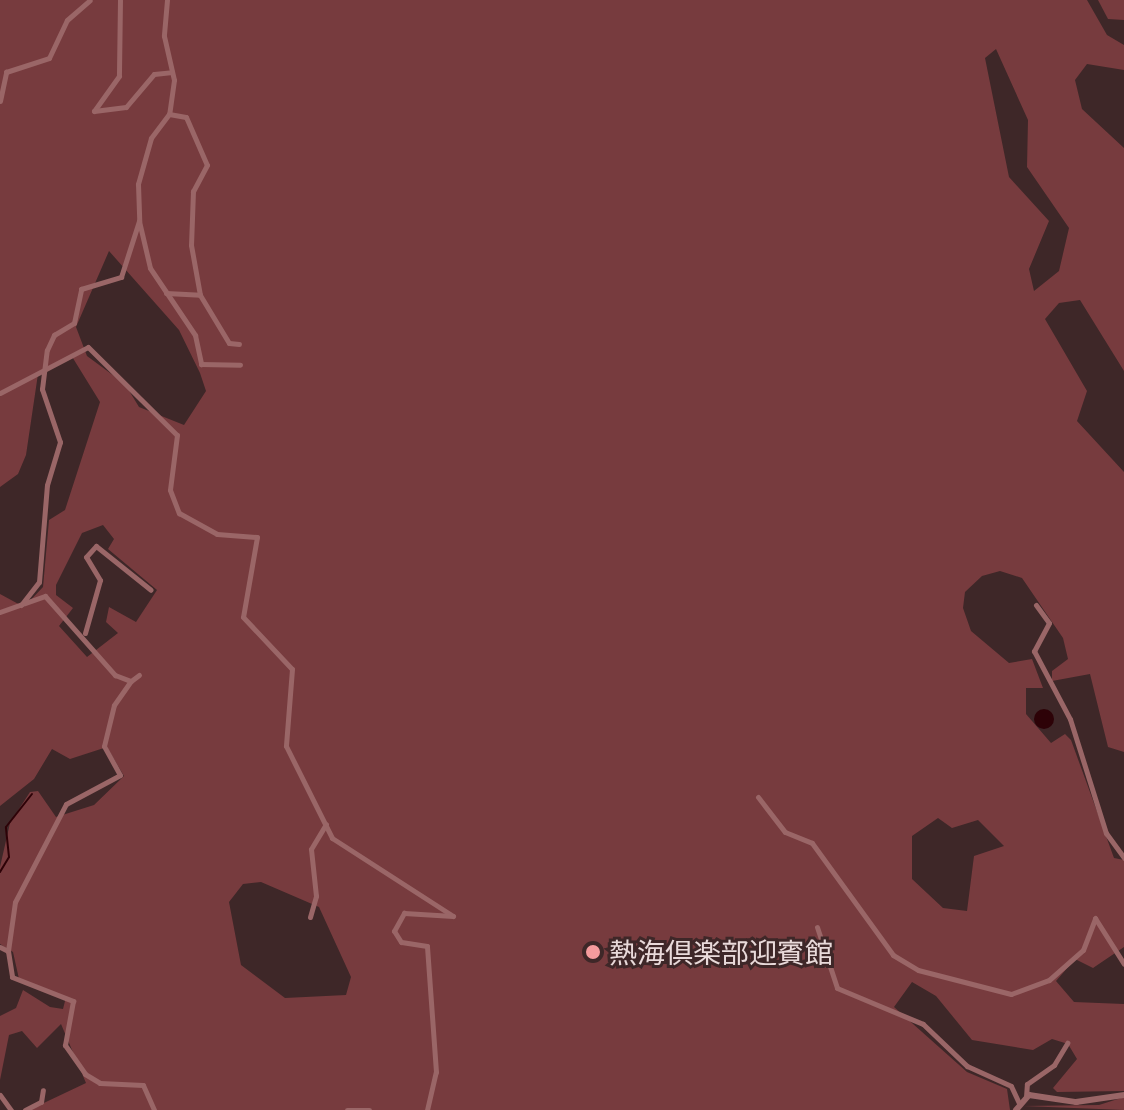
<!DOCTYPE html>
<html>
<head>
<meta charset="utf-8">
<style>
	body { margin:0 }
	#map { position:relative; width:1124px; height:1110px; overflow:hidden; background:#3e2728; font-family:Commissioner,"Noto Sans JP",sans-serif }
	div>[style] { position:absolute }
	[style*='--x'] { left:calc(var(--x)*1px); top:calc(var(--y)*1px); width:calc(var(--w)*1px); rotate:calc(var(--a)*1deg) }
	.green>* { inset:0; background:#773b3e }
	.water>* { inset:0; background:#2d0207 }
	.round { border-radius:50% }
	.stream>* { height:2px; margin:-1px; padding:0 1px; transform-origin:1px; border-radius:1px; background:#2d0207 }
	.minor>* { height:5px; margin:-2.5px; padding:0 2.5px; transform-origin:2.5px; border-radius:2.5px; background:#9a6667 }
	.tertiary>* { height:6px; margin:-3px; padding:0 3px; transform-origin:3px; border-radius:3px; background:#9a6667 }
	.dots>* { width:22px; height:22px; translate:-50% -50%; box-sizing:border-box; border:4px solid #3e2728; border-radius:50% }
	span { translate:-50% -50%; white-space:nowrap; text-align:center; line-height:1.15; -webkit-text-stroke:6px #3e2728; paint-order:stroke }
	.poi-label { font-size:28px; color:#e9dada }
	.left { translate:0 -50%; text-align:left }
</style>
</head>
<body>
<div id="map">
	<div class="green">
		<div style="clip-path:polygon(evenodd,0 0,1087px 0,1107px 35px,1124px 45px,1124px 70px,1087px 64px,1075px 80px,1082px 109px,1124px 148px,1124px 371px,1080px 300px,1059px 303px,1045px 319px,1087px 391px,1077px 421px,1124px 472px,1124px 752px,1108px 747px,1090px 674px,1052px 681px,1052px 671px,1068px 659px,1063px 638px,1022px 578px,1000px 571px,982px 576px,965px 592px,963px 608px,971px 631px,1009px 663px,1032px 659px,1043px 688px,1026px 688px,1026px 714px,1051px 743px,1065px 734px,1071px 740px,1114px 858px,1124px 860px,1124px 947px,1093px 968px,1075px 959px,1056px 981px,1074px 1002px,1124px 1004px,1124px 1091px,1057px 1092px,1053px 1088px,1077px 1059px,1068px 1044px,1052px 1039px,1033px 1050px,972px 1040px,936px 996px,912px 982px,894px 1007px,967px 1072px,1007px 1089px,1010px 1110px,29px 1110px,86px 1083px,61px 1024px,37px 1048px,22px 1031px,9px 1035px,0 1080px,0 1016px,16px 1008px,23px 990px,50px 1007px,63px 1009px,66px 997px,19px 979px,13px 952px,0 944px,0 867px,10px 823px,30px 792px,38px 791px,56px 817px,94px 805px,124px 776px,107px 747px,70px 759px,52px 749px,34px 779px,0 806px,0 594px,24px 607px,43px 587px,49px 520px,65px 510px,100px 402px,71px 355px,38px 374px,26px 455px,18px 474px,0 487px,0 0,996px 49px,1028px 120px,1027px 167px,1069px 228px,1059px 271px,1034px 291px,1029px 269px,1049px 221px,1009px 177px,985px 58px,996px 49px,0 0,109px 251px,179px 330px,200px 373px,206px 391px,184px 425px,139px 407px,125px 384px,87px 356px,76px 327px,109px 251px,0 0,103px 525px,114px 539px,108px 549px,157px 590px,136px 622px,109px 607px,106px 622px,118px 633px,87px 657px,59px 626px,73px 608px,56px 595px,56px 585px,82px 533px,103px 525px,0 0,938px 818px,952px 828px,978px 820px,1004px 846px,974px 856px,967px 911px,943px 908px,912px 879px,912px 836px,938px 818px,0 0,261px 882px,319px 907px,351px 977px,346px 995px,285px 998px,241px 965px,229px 902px,243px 884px,261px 882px)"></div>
		<div style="clip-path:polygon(1098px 0,1124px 0,1124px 20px,1108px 19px)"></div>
		<div style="clip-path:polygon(1124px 1097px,1124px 1110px,1023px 1106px,1099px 1105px)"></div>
	</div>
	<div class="water">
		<div class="round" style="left:1034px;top:709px;width:20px;height:20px"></div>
	</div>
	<div class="stream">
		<div style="--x:0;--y:872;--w:17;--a:-59"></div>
		<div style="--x:9;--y:857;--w:30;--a:-96"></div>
		<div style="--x:6;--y:827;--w:42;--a:-51.8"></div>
	</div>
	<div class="minor">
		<div style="--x:120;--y:0;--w:76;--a:90.8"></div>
		<div style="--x:119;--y:76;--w:43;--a:125.5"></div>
		<div style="--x:94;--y:111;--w:32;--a:-7"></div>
		<div style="--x:126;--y:107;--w:43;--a:-49.7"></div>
		<div style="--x:154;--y:74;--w:18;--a:-6"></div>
		<div style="--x:167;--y:0;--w:36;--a:95"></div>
		<div style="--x:164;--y:36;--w:45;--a:77.2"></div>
		<div style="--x:174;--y:80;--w:34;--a:98"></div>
		<div style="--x:169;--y:114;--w:30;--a:127"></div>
		<div style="--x:151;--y:138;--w:48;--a:105.8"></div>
		<div style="--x:138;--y:184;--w:37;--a:88"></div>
		<div style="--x:139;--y:221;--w:48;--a:76.8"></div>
		<div style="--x:150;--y:268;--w:81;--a:56.1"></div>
		<div style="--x:195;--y:335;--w:30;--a:78"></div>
		<div style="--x:201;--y:364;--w:39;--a:1"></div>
		<div style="--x:0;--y:101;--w:30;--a:-78"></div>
		<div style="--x:6;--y:72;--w:45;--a:-18"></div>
		<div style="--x:49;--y:58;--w:42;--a:-64.7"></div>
		<div style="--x:67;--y:20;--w:30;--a:-41"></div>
		<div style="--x:169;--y:114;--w:17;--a:10"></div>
		<div style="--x:186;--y:117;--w:52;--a:66.4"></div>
		<div style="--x:207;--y:165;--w:30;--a:118"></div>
		<div style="--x:193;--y:191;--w:54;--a:92.1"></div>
		<div style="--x:191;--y:245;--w:51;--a:79.8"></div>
		<div style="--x:200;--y:295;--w:56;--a:58.9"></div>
		<div style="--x:229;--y:343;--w:10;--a:6"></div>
		<div style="--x:166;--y:293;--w:34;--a:3"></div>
		<div style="--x:0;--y:393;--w:99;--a:-27.6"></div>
		<div style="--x:88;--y:347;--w:125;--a:44.7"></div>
		<div style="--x:177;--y:435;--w:55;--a:97.3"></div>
		<div style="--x:170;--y:490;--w:25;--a:69"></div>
		<div style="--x:179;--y:513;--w:43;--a:28.9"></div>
		<div style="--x:217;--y:534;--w:40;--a:4.3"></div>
		<div style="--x:257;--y:537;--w:81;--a:99.9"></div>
		<div style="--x:243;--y:617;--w:71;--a:46.7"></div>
		<div style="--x:292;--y:669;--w:77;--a:94.5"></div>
		<div style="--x:286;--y:746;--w:103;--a:63.4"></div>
		<div style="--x:332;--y:838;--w:144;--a:32.8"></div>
		<div style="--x:21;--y:605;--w:29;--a:-52"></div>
		<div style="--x:39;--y:582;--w:97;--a:-85.3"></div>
		<div style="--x:47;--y:485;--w:45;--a:-73.2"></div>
		<div style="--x:60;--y:442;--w:56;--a:-108.8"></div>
		<div style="--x:42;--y:389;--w:39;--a:-83"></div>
		<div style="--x:47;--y:350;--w:17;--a:-65"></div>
		<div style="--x:54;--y:335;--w:23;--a:-31"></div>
		<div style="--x:74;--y:323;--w:35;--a:-78"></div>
		<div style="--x:81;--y:289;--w:42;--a:-16.7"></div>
		<div style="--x:121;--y:277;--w:59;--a:-72.2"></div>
		<div style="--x:1036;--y:605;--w:22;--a:54"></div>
		<div style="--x:1049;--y:623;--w:32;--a:118"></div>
		<div style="--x:1034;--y:651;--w:77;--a:62.1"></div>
		<div style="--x:1070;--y:719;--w:120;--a:72.5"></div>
		<div style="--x:1106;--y:833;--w:31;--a:54"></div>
		<div style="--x:0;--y:612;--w:48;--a:-19.6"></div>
		<div style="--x:45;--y:596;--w:106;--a:48.5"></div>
		<div style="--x:115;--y:675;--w:17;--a:21"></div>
		<div style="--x:131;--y:681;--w:10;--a:-37"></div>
		<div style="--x:85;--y:633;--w:55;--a:-74.2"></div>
		<div style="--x:100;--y:580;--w:27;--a:-121"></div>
		<div style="--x:86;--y:557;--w:15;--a:-48"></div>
		<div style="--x:96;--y:546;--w:70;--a:38.7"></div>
		<div style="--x:758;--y:797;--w:44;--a:52.4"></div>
		<div style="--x:785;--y:832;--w:29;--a:22"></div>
		<div style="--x:812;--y:843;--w:138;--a:54.1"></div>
		<div style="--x:893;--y:955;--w:29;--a:31"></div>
		<div style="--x:918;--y:970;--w:96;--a:14.5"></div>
		<div style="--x:1011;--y:994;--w:40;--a:-20.2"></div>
		<div style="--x:1049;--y:980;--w:45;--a:-41.4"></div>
		<div style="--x:1083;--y:950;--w:34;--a:-69"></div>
		<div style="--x:1095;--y:918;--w:54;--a:57.8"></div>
		<div style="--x:310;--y:917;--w:22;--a:-74"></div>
		<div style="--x:316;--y:896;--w:47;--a:-96.1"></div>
		<div style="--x:311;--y:849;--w:29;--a:-59"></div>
		<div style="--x:817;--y:927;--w:64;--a:71.8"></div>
		<div style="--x:837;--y:988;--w:93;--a:22.7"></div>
		<div style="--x:923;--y:1024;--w:61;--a:43.7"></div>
		<div style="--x:967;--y:1066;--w:48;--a:24.4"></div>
		<div style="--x:1011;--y:1086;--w:19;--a:65"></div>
		<div style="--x:0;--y:947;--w:9;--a:27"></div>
		<div style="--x:8;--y:951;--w:26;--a:81"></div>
		<div style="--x:12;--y:977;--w:66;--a:21.5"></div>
		<div style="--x:73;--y:1001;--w:45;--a:100.3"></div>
		<div style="--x:65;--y:1045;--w:35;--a:55"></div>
		<div style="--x:85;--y:1074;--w:17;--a:31"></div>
		<div style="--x:100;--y:1083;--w:43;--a:2.7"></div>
		<div style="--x:143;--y:1085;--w:27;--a:66"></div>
		<div style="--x:8;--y:951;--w:49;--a:-81.9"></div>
		<div style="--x:15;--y:902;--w:110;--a:-62.5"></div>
		<div style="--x:66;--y:804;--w:61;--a:-28.2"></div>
		<div style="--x:120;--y:775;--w:33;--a:-119"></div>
		<div style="--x:104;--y:746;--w:42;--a:-76.3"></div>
		<div style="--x:114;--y:705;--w:29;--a:-55"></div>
		<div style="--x:0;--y:1095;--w:19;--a:54"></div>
		<div style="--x:1026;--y:1097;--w:13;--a:-86"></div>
		<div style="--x:1027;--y:1084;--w:33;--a:-35"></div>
		<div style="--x:1054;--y:1065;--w:26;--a:-59"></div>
		<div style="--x:25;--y:1110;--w:18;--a:-27"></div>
		<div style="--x:41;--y:1102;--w:12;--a:-81"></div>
		<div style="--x:347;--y:1110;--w:22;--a:0"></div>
		<div style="--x:427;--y:1110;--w:39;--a:-77"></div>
		<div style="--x:436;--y:1072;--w:126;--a:-94.1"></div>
		<div style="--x:427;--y:946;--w:26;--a:-171"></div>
		<div style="--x:401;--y:942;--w:13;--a:-122"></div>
		<div style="--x:394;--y:931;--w:21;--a:-61"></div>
		<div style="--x:404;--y:913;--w:49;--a:3.5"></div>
	</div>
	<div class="tertiary">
		<div style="--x:1016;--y:1110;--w:20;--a:-49"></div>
		<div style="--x:1029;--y:1095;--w:48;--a:8.5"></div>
		<div style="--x:1076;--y:1102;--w:49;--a:-8.3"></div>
	</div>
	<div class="dots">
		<div style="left:593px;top:952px;background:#f59b9d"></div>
	</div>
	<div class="poi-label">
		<span class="left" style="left:609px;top:952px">熱海倶楽部迎賓館</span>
	</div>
</div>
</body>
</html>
